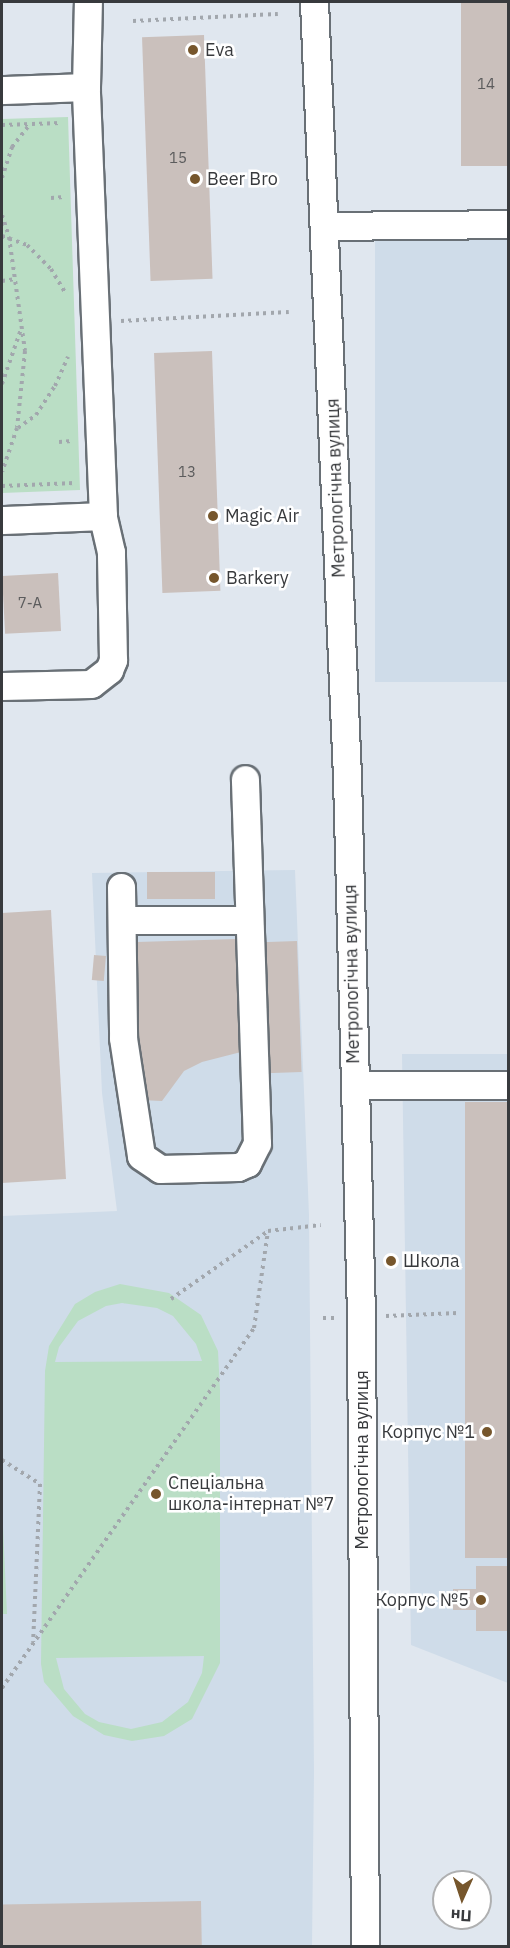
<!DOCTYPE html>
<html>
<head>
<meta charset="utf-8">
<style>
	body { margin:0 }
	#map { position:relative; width:510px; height:1948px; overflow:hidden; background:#e0e7ef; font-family:"IBM Plex Sans",sans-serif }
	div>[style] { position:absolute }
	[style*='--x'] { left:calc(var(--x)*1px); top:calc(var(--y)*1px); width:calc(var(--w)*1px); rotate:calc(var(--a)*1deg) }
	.built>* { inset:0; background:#cfdce9; transform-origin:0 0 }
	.green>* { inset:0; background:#badec5 }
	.building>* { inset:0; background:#cac0bc; transform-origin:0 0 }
	.path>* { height:4px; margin-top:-2px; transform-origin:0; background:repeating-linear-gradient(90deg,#a2a7ad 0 3px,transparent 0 7.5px) }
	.roads { filter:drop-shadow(2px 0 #697076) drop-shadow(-2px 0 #697076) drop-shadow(0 2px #697076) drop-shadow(0 -2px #697076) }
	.minor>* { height:27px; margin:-13.5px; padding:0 13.5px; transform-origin:13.5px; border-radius:13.5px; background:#fff }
	.dots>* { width:16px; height:16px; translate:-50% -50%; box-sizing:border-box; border:3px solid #fff; border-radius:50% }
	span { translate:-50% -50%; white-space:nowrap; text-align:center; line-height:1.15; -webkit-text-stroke:5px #fff; paint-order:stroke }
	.number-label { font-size:15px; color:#5c5c5d }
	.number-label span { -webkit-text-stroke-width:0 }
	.poi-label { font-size:18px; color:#383a3d }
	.left { translate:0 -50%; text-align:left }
	.right { translate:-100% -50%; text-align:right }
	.street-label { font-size:18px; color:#383a3d }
	.frame { position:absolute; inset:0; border:3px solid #383a3d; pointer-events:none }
	.north { position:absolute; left:432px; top:1870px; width:60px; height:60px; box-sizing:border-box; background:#fff; border:2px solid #afb0b1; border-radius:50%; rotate:183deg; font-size:16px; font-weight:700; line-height:24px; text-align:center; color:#383a3d }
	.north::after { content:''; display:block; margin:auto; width:21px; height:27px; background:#76562c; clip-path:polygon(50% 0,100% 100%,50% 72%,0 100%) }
</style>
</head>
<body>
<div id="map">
	<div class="built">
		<div style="left:375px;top:239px;width:133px;height:443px"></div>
		<div style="clip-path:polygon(295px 870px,309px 1215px,314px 1772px,312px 1946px,2px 1946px,2px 1216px,117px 1211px,102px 1093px,92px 873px)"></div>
		<div style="clip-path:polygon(402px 1054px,508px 1054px,508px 1683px,411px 1645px)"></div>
	</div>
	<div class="green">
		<div style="clip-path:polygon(68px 117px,80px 490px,2px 493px,2px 119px)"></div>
		<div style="clip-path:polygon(evenodd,120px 1284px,169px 1293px,201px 1315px,218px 1351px,220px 1390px,220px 1663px,192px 1719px,164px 1736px,132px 1741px,104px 1735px,73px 1716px,44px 1682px,41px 1664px,45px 1371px,49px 1346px,75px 1304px,95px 1292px,120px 1284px,122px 1303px,157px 1308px,173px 1316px,196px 1344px,202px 1361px,55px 1362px,59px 1347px,78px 1321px,106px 1306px,122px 1303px,120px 1284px,204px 1656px,202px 1673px,188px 1702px,162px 1722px,131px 1729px,99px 1722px,85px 1714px,64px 1689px,56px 1658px,204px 1656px)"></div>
		<div style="clip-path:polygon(2px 1505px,7px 1614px,2px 1614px)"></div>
	</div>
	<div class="building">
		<div style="left:461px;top:2px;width:47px;height:164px"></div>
		<div style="left:204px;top:35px;width:244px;height:62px;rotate:88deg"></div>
		<div style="left:212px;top:351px;width:240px;height:58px;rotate:88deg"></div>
		<div style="left:58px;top:573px;width:58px;height:56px;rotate:87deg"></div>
		<div style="left:215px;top:872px;width:27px;height:68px;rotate:90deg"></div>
		<div style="clip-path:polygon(51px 910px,66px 1179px,2px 1183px,2px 913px)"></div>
		<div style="clip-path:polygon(237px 939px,241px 1052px,202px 1062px,184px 1071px,162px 1101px,140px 1100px,137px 942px)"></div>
		<div style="left:297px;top:941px;width:131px;height:36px;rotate:88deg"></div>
		<div style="left:94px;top:955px;width:12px;height:25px;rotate:5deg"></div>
		<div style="left:465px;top:1102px;width:43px;height:456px"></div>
		<div style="clip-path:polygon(476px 1566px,508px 1566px,508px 1631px,476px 1631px,476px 1610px,453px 1610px,453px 1589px,476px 1589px)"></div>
		<div style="left:201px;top:1901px;width:45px;height:199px;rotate:89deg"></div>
	</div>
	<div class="path">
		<div style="--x:133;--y:21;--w:145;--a:-2.8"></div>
		<div style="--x:2;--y:125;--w:59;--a:-1.9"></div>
		<div style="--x:2;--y:178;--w:33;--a:-72"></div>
		<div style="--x:12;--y:147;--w:29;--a:-52"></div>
		<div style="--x:51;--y:198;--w:13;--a:-4"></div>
		<div style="--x:2;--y:215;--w:23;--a:72"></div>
		<div style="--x:9;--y:237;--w:115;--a:82"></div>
		<div style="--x:25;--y:351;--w:77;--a:95.9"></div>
		<div style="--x:17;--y:428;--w:46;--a:108.8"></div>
		<div style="--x:2;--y:236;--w:27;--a:20"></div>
		<div style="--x:27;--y:245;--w:34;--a:45"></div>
		<div style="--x:51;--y:269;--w:29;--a:59"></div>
		<div style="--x:2;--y:281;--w:14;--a:-8"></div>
		<div style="--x:121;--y:321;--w:168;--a:-3.1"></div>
		<div style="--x:2;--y:384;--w:58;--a:-70.9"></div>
		<div style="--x:18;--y:428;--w:22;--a:-36"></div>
		<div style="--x:36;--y:415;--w:35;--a:-57"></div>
		<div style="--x:55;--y:386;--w:32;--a:-66"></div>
		<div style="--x:59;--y:442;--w:13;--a:-4"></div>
		<div style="--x:2;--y:486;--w:73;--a:-2.4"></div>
		<div style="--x:171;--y:1299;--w:118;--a:-35"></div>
		<div style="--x:268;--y:1231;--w:53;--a:-6.5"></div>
		<div style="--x:386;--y:1316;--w:72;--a:-2.4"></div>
		<div style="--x:323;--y:1318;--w:11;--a:0"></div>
		<div style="--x:2;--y:1460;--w:45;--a:32.3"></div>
		<div style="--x:40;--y:1484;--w:158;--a:92.5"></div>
		<div style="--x:2;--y:1688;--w:439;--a:-55"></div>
		<div style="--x:254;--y:1328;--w:98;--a:-81.8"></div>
	</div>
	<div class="roads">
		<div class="minor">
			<div style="--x:314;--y:2;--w:776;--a:87.56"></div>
			<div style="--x:347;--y:777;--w:540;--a:88.51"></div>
			<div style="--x:361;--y:1317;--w:629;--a:89.64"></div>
			<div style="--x:2;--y:90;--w:84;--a:-2"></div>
			<div style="--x:325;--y:226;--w:183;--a:-0.6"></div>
			<div style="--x:2;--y:520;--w:101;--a:-2.3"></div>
			<div style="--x:103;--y:516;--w:429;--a:-92.3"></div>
			<div style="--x:86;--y:87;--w:85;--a:-88.7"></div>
			<div style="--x:2;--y:686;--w:89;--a:-1.3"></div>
			<div style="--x:91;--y:684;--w:23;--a:-38"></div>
			<div style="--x:109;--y:670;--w:11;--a:-68"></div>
			<div style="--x:113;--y:660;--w:108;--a:-91.1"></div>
			<div style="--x:111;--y:552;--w:37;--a:-103"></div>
			<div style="--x:121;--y:887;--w:151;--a:89.2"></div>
			<div style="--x:123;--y:1038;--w:119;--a:81.3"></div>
			<div style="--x:141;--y:1156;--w:23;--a:34"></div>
			<div style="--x:160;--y:1169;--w:78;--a:-1.5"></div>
			<div style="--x:238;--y:1167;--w:10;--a:-24"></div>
			<div style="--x:247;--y:1163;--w:22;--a:-63"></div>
			<div style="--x:257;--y:1143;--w:364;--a:-91.9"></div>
			<div style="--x:122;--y:920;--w:127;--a:0"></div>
			<div style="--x:355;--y:1085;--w:153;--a:0"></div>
		</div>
	</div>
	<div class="dots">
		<div style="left:193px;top:50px;background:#76562c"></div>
		<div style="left:195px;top:179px;background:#76562c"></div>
		<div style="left:213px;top:516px;background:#76562c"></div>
		<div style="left:214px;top:578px;background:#76562c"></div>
		<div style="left:391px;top:1261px;background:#76562c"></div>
		<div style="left:487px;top:1432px;background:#76562c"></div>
		<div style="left:156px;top:1494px;background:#76562c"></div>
		<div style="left:481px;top:1600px;background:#76562c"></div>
	</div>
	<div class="number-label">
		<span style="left:486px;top:84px">14</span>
		<span style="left:178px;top:158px">15</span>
		<span style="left:187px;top:472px">13</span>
		<span style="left:30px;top:603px">7-А</span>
	</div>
	<div class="poi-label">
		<span class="left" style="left:205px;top:50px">Eva</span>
		<span class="left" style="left:207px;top:179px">Beer Bro</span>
		<span class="left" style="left:225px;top:516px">Magic Air</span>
		<span class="left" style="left:226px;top:578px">Barkery</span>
		<span class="left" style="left:403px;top:1261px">Школа</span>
		<span class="right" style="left:475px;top:1432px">Корпус №1</span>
		<span class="left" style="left:168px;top:1494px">Спеціальна<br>школа-інтернат №7</span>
		<span class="right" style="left:469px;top:1600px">Корпус №5</span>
	</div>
	<div class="street-label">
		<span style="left:336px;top:488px;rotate:-92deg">Метрологічна вулиця</span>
		<span style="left:352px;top:974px;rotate:-91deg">Метрологічна вулиця</span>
		<span style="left:362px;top:1460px;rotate:-90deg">Метрологічна вулиця</span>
	</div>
	<div class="frame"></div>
	<div class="north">Пн</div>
</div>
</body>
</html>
